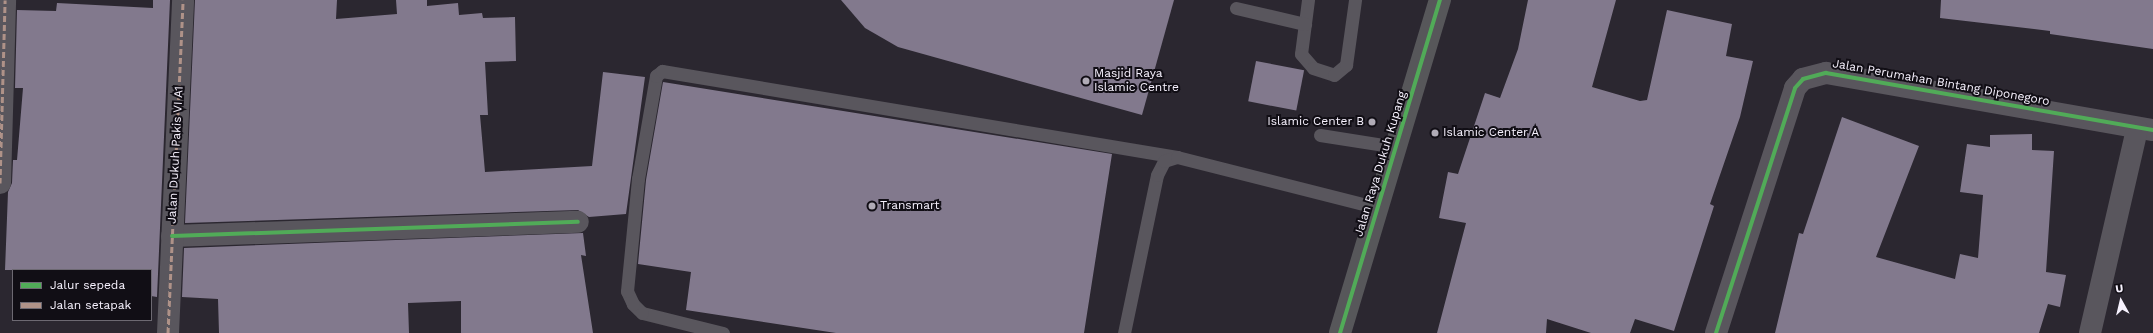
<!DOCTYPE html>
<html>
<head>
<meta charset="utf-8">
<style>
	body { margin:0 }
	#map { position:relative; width:2153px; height:333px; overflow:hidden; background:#2b2730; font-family:"Work Sans",sans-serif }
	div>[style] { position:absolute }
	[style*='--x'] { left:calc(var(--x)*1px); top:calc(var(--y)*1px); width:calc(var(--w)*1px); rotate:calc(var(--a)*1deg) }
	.building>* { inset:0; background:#82798d; transform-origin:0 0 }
	.lane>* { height:13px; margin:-6.5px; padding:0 6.5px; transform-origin:6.5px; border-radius:6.5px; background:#59565d }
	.street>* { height:22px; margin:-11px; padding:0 11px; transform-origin:11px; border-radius:11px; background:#59565d }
	.secondary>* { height:22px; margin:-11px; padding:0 11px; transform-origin:11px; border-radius:11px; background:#57575a }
	.quiet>* { height:3px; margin-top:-1.5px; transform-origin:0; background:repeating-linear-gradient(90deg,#af9288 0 6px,transparent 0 9px) }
	.cycleway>* { height:4px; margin:-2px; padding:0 2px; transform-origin:2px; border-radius:2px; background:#51ab58 }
	.dots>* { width:11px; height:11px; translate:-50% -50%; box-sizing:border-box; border:2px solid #110e15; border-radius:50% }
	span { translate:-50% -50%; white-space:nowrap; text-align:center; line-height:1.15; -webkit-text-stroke:4px #110e15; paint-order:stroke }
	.poi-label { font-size:12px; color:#f7f2fe }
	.left { translate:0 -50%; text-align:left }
	.right { translate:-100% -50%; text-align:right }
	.street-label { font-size:12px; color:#f7f2fe }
	.legend { position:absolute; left:12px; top:269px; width:140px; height:52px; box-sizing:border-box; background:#110e15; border:1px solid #6d6972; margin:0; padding:5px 7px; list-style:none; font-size:12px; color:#f7f2fe }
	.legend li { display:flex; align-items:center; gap:8px; height:20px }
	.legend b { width:20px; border:1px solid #6d6972 }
	.north { position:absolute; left:2101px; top:281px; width:40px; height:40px; -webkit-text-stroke:3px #110e15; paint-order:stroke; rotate:352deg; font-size:11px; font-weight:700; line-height:16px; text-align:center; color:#f7f2fe }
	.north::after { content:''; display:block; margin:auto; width:14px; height:18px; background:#f7f2fe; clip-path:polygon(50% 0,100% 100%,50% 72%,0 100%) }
</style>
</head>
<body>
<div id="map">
	<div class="building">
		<div style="clip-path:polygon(153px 0,170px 0,157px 297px,151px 296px,151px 270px,5px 270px,8px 192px,12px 183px,13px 160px,17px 160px,23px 88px,15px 88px,17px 10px,56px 11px,57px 3px,153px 8px)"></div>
		<div style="clip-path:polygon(195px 0,337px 0,336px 19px,397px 14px,396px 0,427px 0,427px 6px,458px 3px,459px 15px,482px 13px,483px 18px,515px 17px,516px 61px,485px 62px,488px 115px,480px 115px,485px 172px,592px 166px,603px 72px,645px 77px,626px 214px,589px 217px,578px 210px,185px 223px)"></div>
		<div style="clip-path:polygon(841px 0,1174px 0,1142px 115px,898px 47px,865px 28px)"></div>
		<div style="clip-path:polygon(1528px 0,1616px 0,1592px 87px,1640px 101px,1647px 100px,1667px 10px,1732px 24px,1726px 56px,1753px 61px,1740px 117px,1710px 204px,1714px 206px,1674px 331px,1635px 319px,1630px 333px,1591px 333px,1547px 319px,1546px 333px,1437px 333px,1466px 223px,1439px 218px,1448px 172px,1458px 174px,1485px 93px,1500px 98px,1518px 49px)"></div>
		<div style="clip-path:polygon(1941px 0,2153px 0,2153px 49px,2050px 34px,2050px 31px,1940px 18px)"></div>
		<div style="left:1256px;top:61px;width:49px;height:41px;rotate:11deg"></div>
		<div style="clip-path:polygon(663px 82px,1112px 154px,1084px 333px,836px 333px,686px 310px,691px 272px,638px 264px,646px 180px)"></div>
		<div style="clip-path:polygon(1842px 117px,1919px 146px,1876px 257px,1955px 279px,1960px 254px,1978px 258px,1983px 195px,1960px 192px,1967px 144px,1990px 147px,1990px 135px,2032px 134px,2032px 150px,2054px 151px,2046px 272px,2066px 275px,2060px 307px,2048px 304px,2039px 333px,1775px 333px,1799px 233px,1803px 234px)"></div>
		<div style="clip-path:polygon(583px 233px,586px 256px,581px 255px,593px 333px,461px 333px,461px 301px,408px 303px,409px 333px,219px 333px,218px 299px,182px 297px,184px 248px)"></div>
	</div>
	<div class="lane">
		<div style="--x:1308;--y:0;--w:54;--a:97.4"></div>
		<div style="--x:1301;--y:54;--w:18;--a:49"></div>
		<div style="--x:1313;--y:68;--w:22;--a:18"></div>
		<div style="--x:1334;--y:75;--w:16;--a:-40"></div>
		<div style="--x:1346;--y:65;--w:66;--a:-82.1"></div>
		<div style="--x:1236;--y:8;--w:71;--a:13.1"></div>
		<div style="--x:1320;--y:135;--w:78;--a:8.9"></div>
		<div style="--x:723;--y:333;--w:83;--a:-166.1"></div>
		<div style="--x:642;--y:313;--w:13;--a:-135"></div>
		<div style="--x:633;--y:304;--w:14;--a:-115"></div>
		<div style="--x:627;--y:291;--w:113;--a:-84.4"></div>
		<div style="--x:638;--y:179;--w:105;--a:-80.1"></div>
		<div style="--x:656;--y:76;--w:8;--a:-40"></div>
		<div style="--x:662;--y:71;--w:522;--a:9.48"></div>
		<div style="--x:1124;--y:333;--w:161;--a:-78.2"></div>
		<div style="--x:1157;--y:175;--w:16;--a:-63"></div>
		<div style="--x:1164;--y:161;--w:14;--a:-17"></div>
		<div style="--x:1177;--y:157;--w:207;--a:14.2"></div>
	</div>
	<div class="street">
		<div style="--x:0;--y:183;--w:183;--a:-88.4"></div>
		<div style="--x:172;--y:236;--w:406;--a:-2"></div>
		<div style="--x:168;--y:333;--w:333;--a:-87.4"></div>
		<div style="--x:1716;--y:333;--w:257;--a:-72.1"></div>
		<div style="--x:1795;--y:88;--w:12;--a:-48"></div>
		<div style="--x:1803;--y:79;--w:24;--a:-15"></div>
		<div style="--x:1826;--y:73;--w:332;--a:9.9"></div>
		<div style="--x:2090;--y:333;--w:209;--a:-77"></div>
	</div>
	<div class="secondary">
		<div style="--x:1340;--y:333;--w:348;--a:-73.3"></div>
	</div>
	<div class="quiet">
		<div style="--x:0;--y:183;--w:183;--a:-88.4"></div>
		<div style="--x:168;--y:333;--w:333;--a:-87.4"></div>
	</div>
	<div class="cycleway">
		<div style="--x:172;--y:236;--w:406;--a:-2"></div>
		<div style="--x:1340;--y:333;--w:348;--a:-73.3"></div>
		<div style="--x:1716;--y:333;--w:257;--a:-72.1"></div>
		<div style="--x:1795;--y:88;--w:12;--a:-48"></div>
		<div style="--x:1803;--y:79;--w:24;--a:-15"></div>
		<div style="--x:1826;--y:73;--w:332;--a:9.9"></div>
	</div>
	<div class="dots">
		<div style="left:1086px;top:81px;background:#b0abb6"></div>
		<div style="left:1372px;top:122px;background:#b0abb6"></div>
		<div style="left:1435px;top:133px;background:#b0abb6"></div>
		<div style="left:872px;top:206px;background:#b0abb6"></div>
	</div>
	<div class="poi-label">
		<span class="left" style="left:1094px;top:81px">Masjid Raya<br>Islamic Centre</span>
		<span class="right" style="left:1364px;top:122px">Islamic Center B</span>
		<span class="left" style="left:1443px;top:133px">Islamic Center A</span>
		<span class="left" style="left:880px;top:206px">Transmart</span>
	</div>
	<div class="street-label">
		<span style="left:1941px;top:83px;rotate:10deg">Jalan Perumahan Bintang Diponegoro</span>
		<span style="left:176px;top:155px;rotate:-87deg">Jalan Dukuh Pakis VI A1</span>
		<span style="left:1381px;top:164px;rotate:-73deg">Jalan Raya Dukuh Kupang</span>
	</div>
	<ul class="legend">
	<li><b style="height:5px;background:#51ab58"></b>Jalur sepeda</li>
	<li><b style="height:5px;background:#af9288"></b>Jalan setapak</li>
	</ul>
	<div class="north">U</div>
</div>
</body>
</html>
